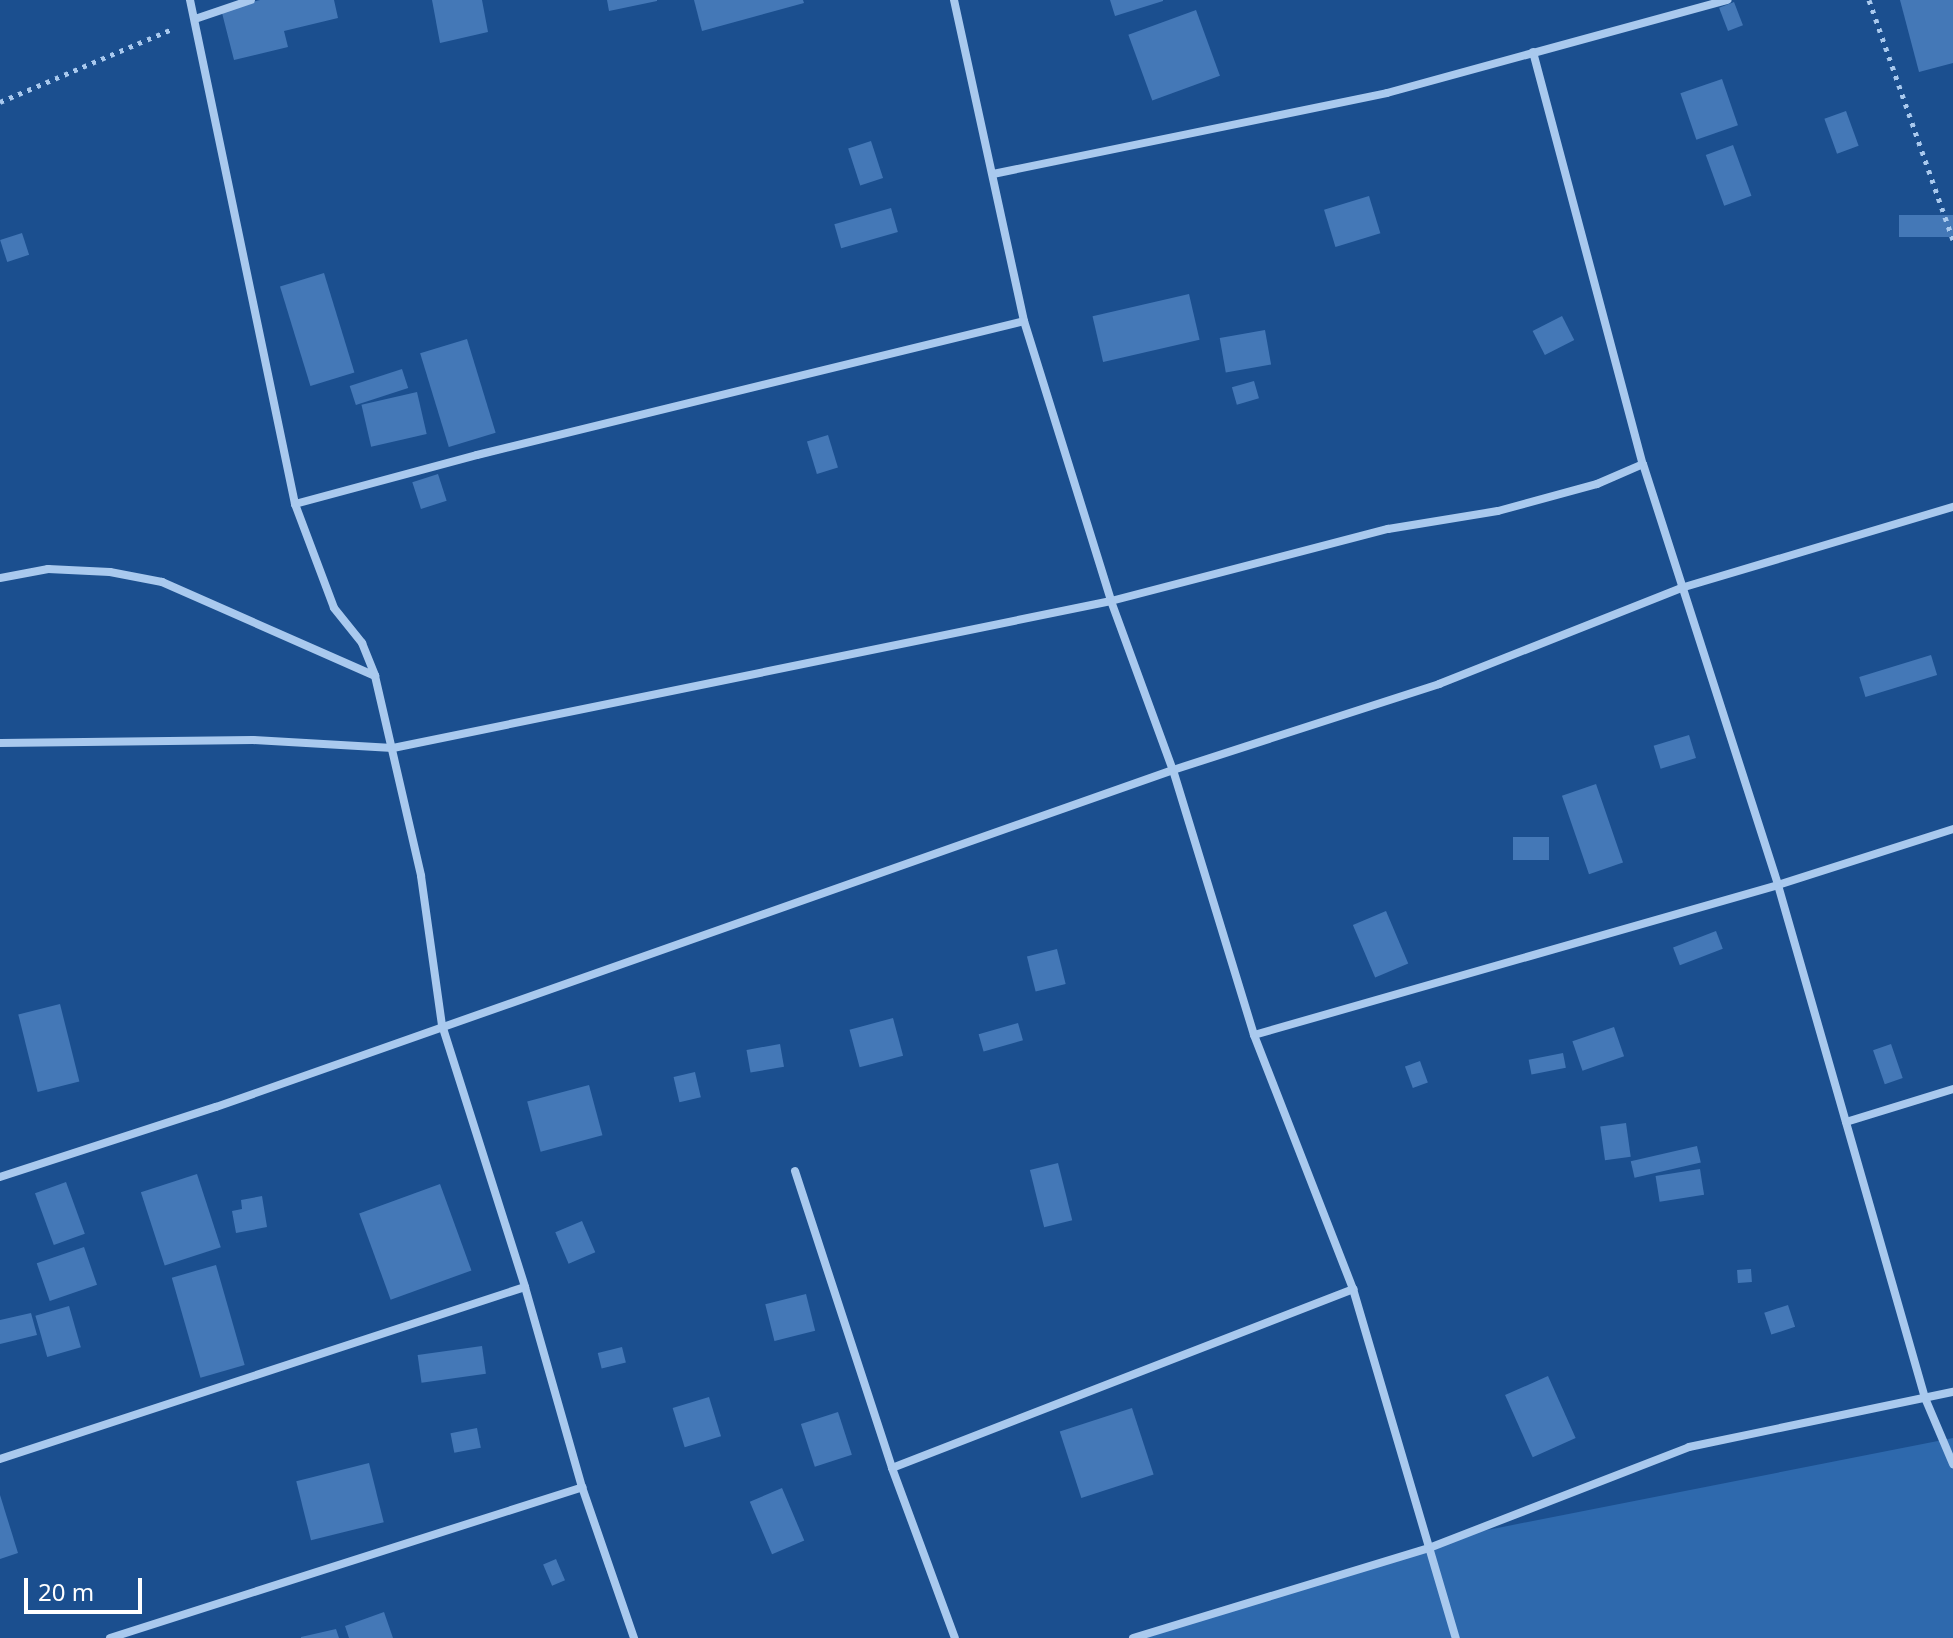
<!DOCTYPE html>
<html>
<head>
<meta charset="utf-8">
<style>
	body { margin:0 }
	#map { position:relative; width:1953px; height:1638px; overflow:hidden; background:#1b4f8f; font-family:"Noto Sans",sans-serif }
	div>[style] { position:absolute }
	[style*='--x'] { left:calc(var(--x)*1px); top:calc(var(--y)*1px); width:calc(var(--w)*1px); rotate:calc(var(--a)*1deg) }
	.green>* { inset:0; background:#2e69ad }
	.building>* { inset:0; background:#4478b7; transform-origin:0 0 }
	.path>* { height:5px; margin-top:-2.5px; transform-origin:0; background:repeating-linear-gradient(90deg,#a9c9ee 0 4px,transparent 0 10px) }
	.street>* { height:8px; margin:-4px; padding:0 4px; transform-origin:4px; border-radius:4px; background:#a9c9ee }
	span { translate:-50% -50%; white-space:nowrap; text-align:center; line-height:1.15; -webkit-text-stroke:7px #1b4f8f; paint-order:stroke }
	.scale { position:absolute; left:24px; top:1578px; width:118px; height:36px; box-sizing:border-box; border:4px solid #fff; border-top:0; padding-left:10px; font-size:24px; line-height:28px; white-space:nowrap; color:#fff; -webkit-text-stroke:6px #1b4f8f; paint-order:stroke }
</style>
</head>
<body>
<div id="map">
	<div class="green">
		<div style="clip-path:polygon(1953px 1438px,1953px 1638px,1130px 1638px,1462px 1535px)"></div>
	</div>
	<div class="building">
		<div style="clip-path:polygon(260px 0,334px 0,338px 18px,284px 31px,288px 47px,234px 60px,221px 9px)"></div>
		<div style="clip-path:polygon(432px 0,482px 0,488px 32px,440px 43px)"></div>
		<div style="clip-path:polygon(607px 0,657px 0,657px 1px,609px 11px)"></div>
		<div style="clip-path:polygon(694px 0,803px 0,804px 3px,702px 31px)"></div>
		<div style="clip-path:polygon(1110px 0,1163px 0,1163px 1px,1115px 16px)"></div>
		<div style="clip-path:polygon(1900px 0,1953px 0,1953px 63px,1919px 72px)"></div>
		<div style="left:1734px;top:2px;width:25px;height:16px;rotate:69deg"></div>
		<div style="left:1196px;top:10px;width:70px;height:72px;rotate:70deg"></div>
		<div style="left:1722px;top:79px;width:49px;height:44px;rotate:71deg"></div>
		<div style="left:1846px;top:111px;width:37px;height:23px;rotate:70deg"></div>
		<div style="left:871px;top:141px;width:39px;height:24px;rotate:72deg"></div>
		<div style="left:1733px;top:145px;width:54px;height:29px;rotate:70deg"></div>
		<div style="left:1369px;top:196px;width:39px;height:47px;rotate:73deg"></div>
		<div style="left:891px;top:208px;width:25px;height:59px;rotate:74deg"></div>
		<div style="left:1953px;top:215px;width:22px;height:54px;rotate:90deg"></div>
		<div style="left:22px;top:233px;width:23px;height:23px;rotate:72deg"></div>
		<div style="left:324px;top:273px;width:104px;height:46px;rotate:73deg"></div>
		<div style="left:1189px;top:294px;width:47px;height:99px;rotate:77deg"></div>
		<div style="left:1562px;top:316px;width:27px;height:33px;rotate:63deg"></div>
		<div style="left:1265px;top:330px;width:35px;height:46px;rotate:80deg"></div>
		<div style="left:467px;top:339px;width:98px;height:49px;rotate:73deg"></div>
		<div style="left:402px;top:369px;width:20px;height:55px;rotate:72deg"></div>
		<div style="left:1254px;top:381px;width:18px;height:23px;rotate:74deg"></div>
		<div style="left:417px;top:392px;width:43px;height:57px;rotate:77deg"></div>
		<div style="left:828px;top:435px;width:34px;height:22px;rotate:73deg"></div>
		<div style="left:438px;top:474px;width:28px;height:27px;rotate:72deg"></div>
		<div style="left:1931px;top:655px;width:21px;height:75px;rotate:73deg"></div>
		<div style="left:1689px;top:735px;width:24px;height:37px;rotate:73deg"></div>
		<div style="left:1596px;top:784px;width:83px;height:36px;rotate:71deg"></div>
		<div style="left:1549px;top:837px;width:23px;height:36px;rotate:90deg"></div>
		<div style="left:1386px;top:911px;width:57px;height:36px;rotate:67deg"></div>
		<div style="left:1716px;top:931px;width:19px;height:46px;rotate:69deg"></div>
		<div style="left:1057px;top:949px;width:36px;height:31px;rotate:76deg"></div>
		<div style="left:60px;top:1004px;width:80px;height:43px;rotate:76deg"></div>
		<div style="left:893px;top:1018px;width:39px;height:45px;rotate:75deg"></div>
		<div style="left:1018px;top:1023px;width:18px;height:41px;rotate:74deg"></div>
		<div style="left:1614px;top:1027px;width:31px;height:44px;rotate:71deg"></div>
		<div style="left:780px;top:1044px;width:23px;height:34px;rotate:80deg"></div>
		<div style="left:1891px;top:1044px;width:36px;height:19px;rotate:71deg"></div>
		<div style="left:1563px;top:1053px;width:15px;height:35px;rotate:79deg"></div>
		<div style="left:1420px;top:1061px;width:23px;height:16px;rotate:70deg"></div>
		<div style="left:695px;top:1072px;width:26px;height:22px;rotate:77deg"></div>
		<div style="left:589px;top:1085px;width:52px;height:64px;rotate:75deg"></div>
		<div style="left:1626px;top:1123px;width:34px;height:26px;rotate:82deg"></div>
		<div style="left:1697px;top:1146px;width:17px;height:68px;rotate:77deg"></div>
		<div style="left:1058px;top:1163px;width:59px;height:29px;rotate:76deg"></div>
		<div style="left:1700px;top:1169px;width:26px;height:45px;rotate:81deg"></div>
		<div style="left:197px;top:1174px;width:77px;height:59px;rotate:72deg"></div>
		<div style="left:66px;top:1182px;width:55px;height:33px;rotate:70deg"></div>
		<div style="left:440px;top:1184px;width:92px;height:86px;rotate:70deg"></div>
		<div style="clip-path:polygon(262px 1196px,267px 1227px,236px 1233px,232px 1211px,242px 1209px,241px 1200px)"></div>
		<div style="left:582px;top:1221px;width:34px;height:29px;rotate:67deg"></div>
		<div style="left:84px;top:1247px;width:40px;height:50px;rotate:71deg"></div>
		<div style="left:216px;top:1265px;width:104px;height:46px;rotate:74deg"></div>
		<div style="left:1751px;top:1269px;width:13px;height:14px;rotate:86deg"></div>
		<div style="left:806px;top:1294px;width:38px;height:42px;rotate:76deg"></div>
		<div style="left:1788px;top:1305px;width:23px;height:25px;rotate:72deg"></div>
		<div style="left:69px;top:1306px;width:43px;height:35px;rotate:74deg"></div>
		<div style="clip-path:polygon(31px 1313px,37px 1335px,0 1344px,0 1320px)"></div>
		<div style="left:482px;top:1346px;width:28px;height:65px;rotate:82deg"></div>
		<div style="left:622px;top:1347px;width:16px;height:25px;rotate:76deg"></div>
		<div style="left:1548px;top:1376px;width:68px;height:47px;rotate:66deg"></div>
		<div style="left:709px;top:1397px;width:41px;height:38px;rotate:73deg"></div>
		<div style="left:1132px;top:1408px;width:70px;height:76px;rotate:72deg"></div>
		<div style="left:838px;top:1412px;width:45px;height:39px;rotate:72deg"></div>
		<div style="left:477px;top:1428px;width:20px;height:27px;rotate:79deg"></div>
		<div style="left:369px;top:1463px;width:61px;height:75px;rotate:76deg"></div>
		<div style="left:782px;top:1488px;width:57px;height:35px;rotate:67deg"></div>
		<div style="clip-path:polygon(0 1495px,18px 1553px,0 1559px)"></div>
		<div style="left:556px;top:1559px;width:23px;height:14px;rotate:67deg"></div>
		<div style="clip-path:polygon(384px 1612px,393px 1638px,349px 1638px,345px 1626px)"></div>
		<div style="clip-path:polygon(336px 1629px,339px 1638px,301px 1638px,301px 1637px)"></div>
	</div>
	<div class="path">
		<div style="--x:1869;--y:0;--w:254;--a:70.7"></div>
		<div style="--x:0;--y:102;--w:187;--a:-23"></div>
	</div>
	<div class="street">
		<div style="--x:190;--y:0;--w:515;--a:78.23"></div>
		<div style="--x:295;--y:504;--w:111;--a:69.4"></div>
		<div style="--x:334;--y:608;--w:45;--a:51.3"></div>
		<div style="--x:362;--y:643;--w:35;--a:68"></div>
		<div style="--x:375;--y:676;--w:205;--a:77"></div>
		<div style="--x:421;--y:876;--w:150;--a:82"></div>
		<div style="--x:442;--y:1025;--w:275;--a:72.4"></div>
		<div style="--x:525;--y:1287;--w:208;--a:74.1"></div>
		<div style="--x:582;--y:1487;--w:160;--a:71"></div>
		<div style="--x:954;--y:0;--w:329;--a:77.7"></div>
		<div style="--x:1024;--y:321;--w:293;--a:72.7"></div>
		<div style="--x:1111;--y:601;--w:180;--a:69.9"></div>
		<div style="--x:1173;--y:770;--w:277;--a:73"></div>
		<div style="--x:1254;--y:1035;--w:273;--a:68.7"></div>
		<div style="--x:1353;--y:1289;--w:364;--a:73.6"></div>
		<div style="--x:195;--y:19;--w:59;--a:-18.7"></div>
		<div style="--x:1533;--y:52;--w:426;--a:75.1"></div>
		<div style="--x:1643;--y:464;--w:442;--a:72.2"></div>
		<div style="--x:1778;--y:885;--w:534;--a:74.01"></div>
		<div style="--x:1925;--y:1398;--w:72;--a:67"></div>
		<div style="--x:993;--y:174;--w:402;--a:-11.6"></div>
		<div style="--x:1387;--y:93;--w:353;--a:-15.3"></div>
		<div style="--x:295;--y:504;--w:188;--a:-15.1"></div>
		<div style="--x:477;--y:455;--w:563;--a:-13.76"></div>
		<div style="--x:0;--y:578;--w:49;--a:-10.6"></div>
		<div style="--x:48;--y:569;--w:62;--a:2.8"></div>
		<div style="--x:110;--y:572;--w:53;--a:10.9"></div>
		<div style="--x:162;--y:582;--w:233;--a:23.8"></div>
		<div style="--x:0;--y:743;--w:253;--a:-0.7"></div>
		<div style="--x:253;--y:740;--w:140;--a:3.3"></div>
		<div style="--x:393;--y:748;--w:733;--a:-11.57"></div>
		<div style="--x:1111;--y:601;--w:286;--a:-14.6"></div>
		<div style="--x:1388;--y:529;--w:111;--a:-9.3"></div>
		<div style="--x:1498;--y:511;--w:103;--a:-15.3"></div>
		<div style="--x:1597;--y:484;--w:50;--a:-23.5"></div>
		<div style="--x:1254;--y:1035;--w:545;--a:-15.97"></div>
		<div style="--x:1778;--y:885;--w:184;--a:-17.7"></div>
		<div style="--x:1846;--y:1122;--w:112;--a:-17.1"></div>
		<div style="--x:795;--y:1171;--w:312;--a:71.9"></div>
		<div style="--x:892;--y:1468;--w:181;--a:69.7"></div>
		<div style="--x:0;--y:1177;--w:227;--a:-18"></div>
		<div style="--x:216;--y:1107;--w:1015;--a:-19.4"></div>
		<div style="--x:1173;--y:770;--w:280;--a:-17.9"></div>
		<div style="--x:1439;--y:684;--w:260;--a:-21.6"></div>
		<div style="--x:1681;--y:588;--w:284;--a:-16.6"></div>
		<div style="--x:0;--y:1459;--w:552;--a:-18.14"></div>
		<div style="--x:892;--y:1468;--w:495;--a:-21.2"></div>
		<div style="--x:110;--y:1638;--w:496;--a:-17.7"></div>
		<div style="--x:1133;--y:1638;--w:309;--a:-16.9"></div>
		<div style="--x:1429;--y:1548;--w:279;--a:-21.2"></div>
		<div style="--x:1689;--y:1447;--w:270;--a:-11.8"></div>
	</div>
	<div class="scale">20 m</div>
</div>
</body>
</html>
